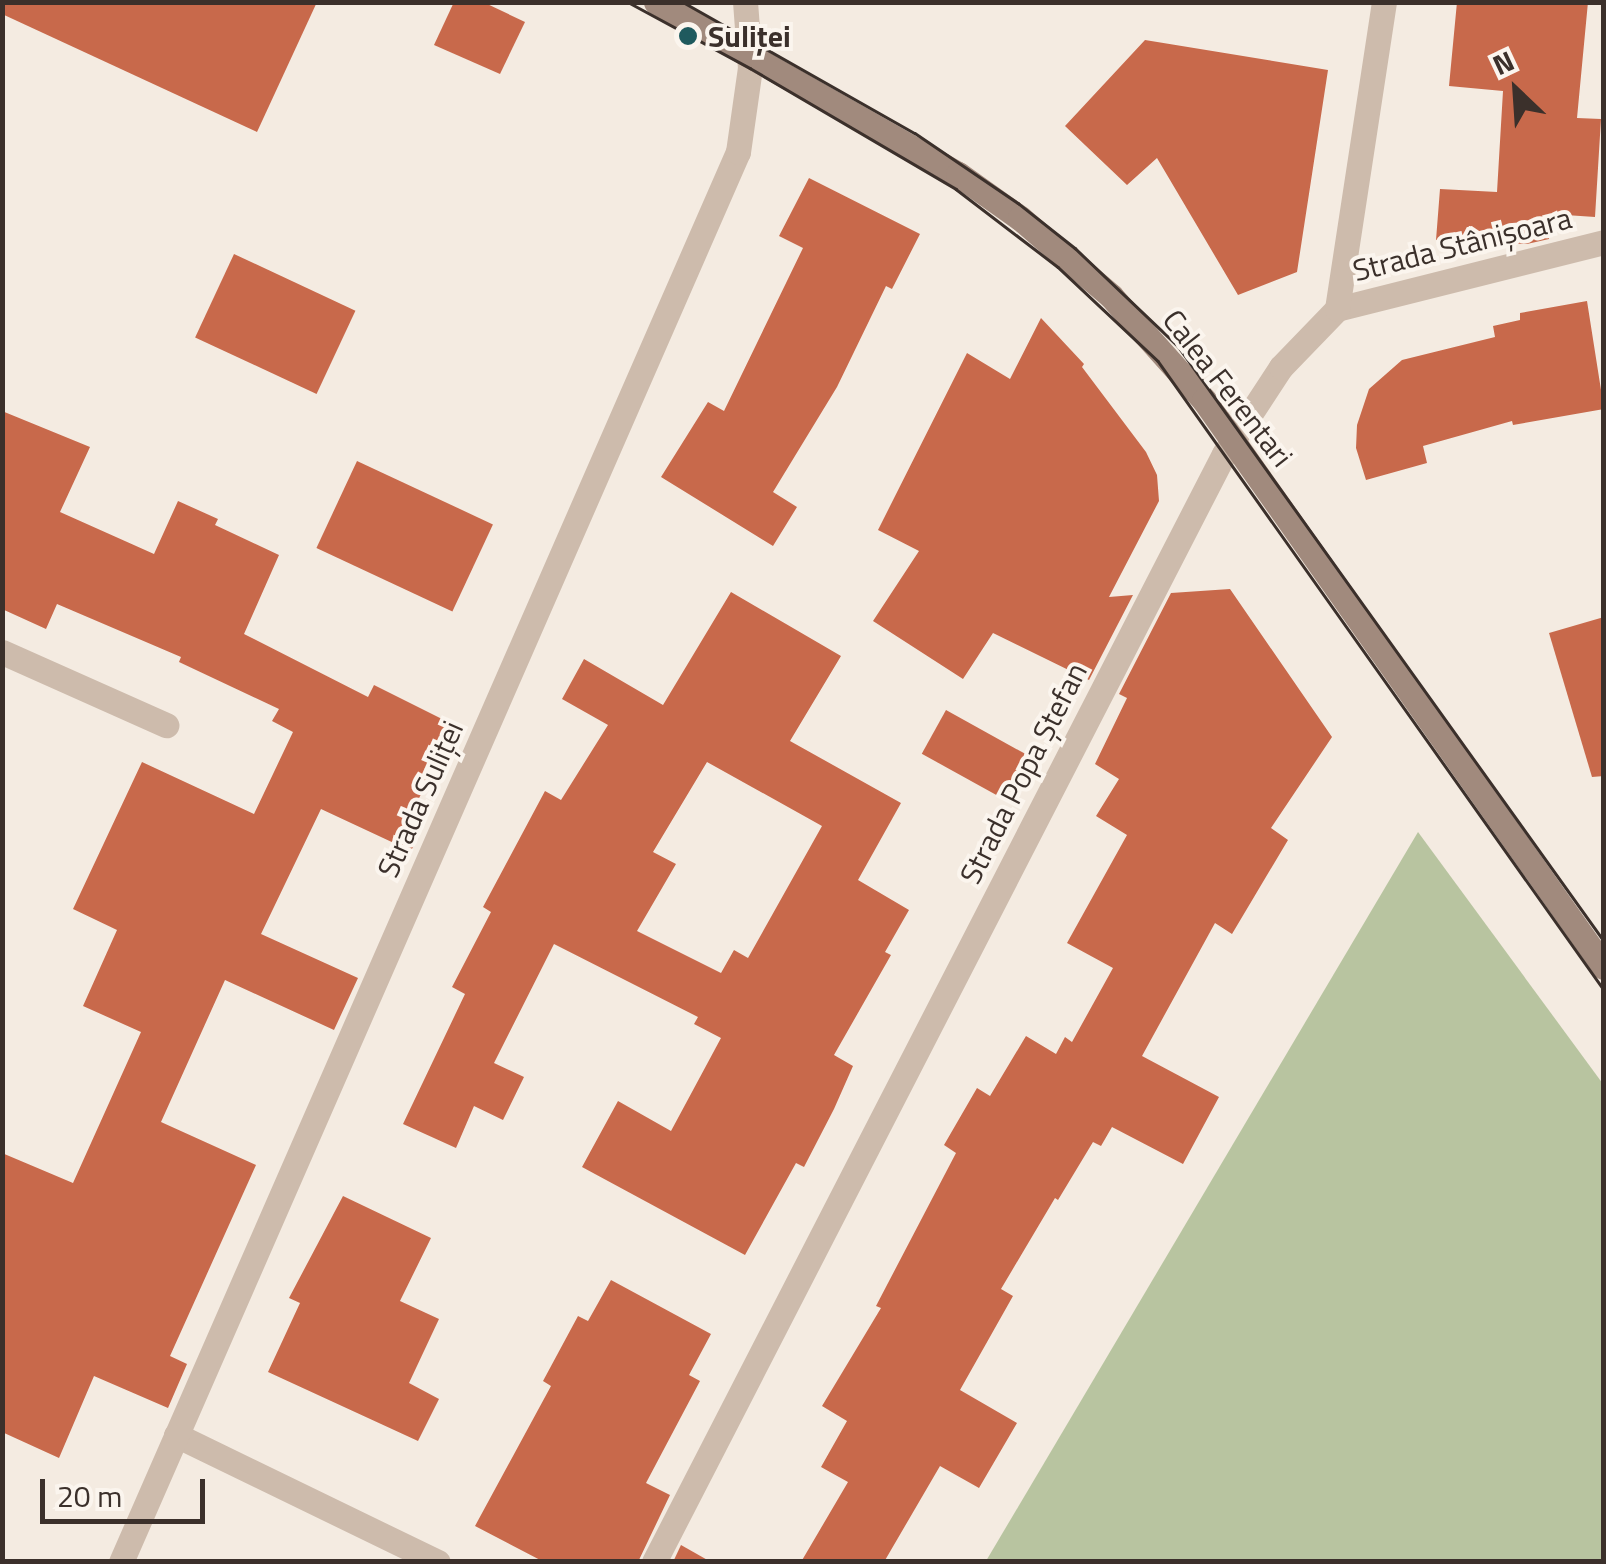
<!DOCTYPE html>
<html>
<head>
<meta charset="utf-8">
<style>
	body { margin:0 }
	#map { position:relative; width:1606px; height:1564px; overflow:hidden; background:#f4ebe1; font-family:"Titillium Web",sans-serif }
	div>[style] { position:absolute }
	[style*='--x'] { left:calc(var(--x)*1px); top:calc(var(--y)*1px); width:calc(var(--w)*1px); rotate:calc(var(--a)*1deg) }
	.green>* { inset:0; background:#b8c4a0 }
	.building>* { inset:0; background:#c8694b; transform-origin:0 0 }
	.street>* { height:25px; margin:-12.5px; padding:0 12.5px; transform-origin:12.5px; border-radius:12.5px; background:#cdbbac }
	.secondary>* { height:25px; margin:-12.5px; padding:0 12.5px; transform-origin:12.5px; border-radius:12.5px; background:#a18a7d }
	.tram>* { height:2.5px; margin:-1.25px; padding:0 1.25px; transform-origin:1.25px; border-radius:1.25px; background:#3b302b }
	.dots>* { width:28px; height:28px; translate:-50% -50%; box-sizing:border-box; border:5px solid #fbf5ee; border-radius:50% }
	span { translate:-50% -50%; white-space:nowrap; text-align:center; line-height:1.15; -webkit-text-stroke:8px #fbf5ee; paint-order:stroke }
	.poi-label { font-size:30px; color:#3b302b; font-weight:700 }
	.left { translate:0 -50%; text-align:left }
	.street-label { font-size:30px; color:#3b302b }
	.frame { position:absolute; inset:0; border:5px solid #3b302b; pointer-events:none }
	.north { position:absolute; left:1466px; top:40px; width:100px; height:100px; -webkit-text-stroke:8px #fbf5ee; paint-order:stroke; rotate:335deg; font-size:28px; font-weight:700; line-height:40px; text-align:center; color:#3b302b }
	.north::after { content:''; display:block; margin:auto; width:35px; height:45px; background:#3b302b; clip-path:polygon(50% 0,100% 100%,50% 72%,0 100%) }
	.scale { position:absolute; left:40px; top:1479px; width:165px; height:45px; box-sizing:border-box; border:5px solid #3b302b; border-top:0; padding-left:12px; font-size:30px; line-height:35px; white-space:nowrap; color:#3b302b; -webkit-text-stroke:8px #fbf5ee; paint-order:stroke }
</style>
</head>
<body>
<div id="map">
	<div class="green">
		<div style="clip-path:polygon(1418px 832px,1603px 1084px,1603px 1561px,986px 1561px)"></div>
	</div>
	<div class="building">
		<div style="clip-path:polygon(2px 2px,317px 2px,257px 132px,2px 14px)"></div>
		<div style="clip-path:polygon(454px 2px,483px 2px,525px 22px,500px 74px,434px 45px)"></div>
		<div style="clip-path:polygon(1457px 2px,1588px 2px,1577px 118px,1601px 119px,1595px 217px,1551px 214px,1549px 239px,1527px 244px,1436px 240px,1440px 189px,1497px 192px,1503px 91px,1449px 86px)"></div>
		<div style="clip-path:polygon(1145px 40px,1328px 70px,1297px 272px,1238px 295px,1157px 158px,1127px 185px,1065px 126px)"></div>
		<div style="clip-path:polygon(809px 178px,920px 234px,892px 289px,886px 286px,837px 387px,773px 492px,797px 507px,773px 546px,661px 477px,708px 402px,724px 411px,803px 248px,779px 236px)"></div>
		<div style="left:234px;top:254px;width:134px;height:92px;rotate:25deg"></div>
		<div style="clip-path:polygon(1587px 301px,1604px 409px,1513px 425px,1512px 421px,1423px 446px,1427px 463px,1366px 480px,1356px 448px,1357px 425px,1369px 389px,1402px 360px,1495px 337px,1493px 326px,1520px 320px,1520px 313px)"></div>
		<div style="clip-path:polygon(1041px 318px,1084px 364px,1082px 367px,1146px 452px,1157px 475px,1159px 501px,1109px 597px,1133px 595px,1089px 680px,993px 633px,963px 679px,873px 621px,919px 551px,878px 530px,967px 353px,1010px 379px)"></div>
		<div style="clip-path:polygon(2px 411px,90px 447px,60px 512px,154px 554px,178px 501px,218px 519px,215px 525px,279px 555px,244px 634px,368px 697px,374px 685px,456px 726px,415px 806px,429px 813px,411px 851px,321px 809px,261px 934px,358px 978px,334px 1030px,225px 980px,161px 1122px,256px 1165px,170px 1356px,187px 1364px,168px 1408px,94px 1376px,59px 1458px,2px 1432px,2px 1153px,73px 1183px,141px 1032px,83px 1006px,117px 930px,73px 909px,142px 762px,254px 814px,293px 732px,272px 721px,279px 709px,179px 662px,181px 657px,57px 604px,46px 629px,2px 609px)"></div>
		<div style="left:357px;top:461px;width:150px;height:96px;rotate:25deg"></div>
		<div style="clip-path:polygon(1230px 589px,1332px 737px,1271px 828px,1288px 840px,1232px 934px,1215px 923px,1142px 1056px,1219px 1097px,1183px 1164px,1112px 1127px,1101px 1146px,1093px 1142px,1058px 1200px,1055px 1198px,1001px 1289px,1013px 1296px,960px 1390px,1017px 1423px,979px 1488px,940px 1466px,884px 1562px,801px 1562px,848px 1482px,821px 1467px,847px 1421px,822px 1406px,881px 1308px,876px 1306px,956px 1153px,944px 1145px,977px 1088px,990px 1096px,1026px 1036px,1056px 1054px,1065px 1037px,1072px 1042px,1113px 968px,1067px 943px,1127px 835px,1096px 816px,1119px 779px,1095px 764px,1127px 698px,1119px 694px,1171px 593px)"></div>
		<div style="clip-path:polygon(evenodd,731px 592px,841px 656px,790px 741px,901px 803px,858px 880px,909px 910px,885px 952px,891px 955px,834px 1055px,853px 1066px,834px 1109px,804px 1167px,796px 1163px,745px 1255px,582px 1167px,618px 1101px,671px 1131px,721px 1038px,694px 1024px,698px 1017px,554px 944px,494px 1063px,524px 1077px,503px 1120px,474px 1106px,456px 1148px,403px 1124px,465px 994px,452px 987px,491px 912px,483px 907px,545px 791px,561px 800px,608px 725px,562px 699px,584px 659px,663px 705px,731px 592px,707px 762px,822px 826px,748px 958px,734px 950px,721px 973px,637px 931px,676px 864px,653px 852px,707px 762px)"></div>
		<div style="clip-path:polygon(1604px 617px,1604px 776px,1592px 777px,1549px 633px)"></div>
		<div style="left:946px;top:710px;width:92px;height:50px;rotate:29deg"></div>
		<div style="clip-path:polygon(343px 1196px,431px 1238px,400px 1301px,439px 1319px,409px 1383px,439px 1399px,418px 1441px,268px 1372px,300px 1303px,289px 1298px)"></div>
		<div style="clip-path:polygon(611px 1280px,711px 1334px,689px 1375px,700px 1381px,646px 1483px,670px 1495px,638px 1562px,544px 1562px,475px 1526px,551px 1386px,543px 1381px,578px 1316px,588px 1321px)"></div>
		<div style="clip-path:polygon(681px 1545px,711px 1562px,673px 1562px)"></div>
	</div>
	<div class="street">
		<div style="--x:1337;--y:309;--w:275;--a:-14.1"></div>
		<div style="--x:2;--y:652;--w:180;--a:24"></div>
		<div style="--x:176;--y:1435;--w:291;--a:25.9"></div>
		<div style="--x:121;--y:1562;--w:1539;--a:-66.37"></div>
		<div style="--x:738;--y:152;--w:85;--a:-81.9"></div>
		<div style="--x:750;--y:68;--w:66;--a:-94.3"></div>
		<div style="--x:654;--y:1562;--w:1246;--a:-62.78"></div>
		<div style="--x:1224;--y:454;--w:104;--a:-56.8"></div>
		<div style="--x:1281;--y:367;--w:81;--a:-46"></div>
		<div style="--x:1337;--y:309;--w:311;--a:-81.3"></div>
	</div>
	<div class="secondary">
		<div style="--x:656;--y:2;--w:348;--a:29.7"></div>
		<div style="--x:958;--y:174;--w:76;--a:35.4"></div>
		<div style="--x:1020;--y:218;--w:120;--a:40.6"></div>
		<div style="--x:1111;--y:296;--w:140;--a:48.2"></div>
		<div style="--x:1204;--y:400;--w:694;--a:54.8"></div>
	</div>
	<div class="tram">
		<div style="--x:628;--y:2;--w:139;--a:28.4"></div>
		<div style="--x:750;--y:68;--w:239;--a:30.4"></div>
		<div style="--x:956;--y:189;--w:128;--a:37.4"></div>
		<div style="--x:1058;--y:267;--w:137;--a:43.2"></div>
		<div style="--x:1158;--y:361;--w:771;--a:54.66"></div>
		<div style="--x:683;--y:2;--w:266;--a:29.5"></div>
		<div style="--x:915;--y:133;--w:125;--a:34.2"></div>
		<div style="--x:1018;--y:203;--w:73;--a:38.3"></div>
		<div style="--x:1075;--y:248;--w:142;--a:43.6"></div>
		<div style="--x:1178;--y:346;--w:732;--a:54.4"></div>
	</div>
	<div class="dots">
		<div style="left:688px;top:36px;background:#1f5a5e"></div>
	</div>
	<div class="poi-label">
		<span class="left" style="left:708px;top:36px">Suliței</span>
	</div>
	<div class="street-label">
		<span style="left:1462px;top:244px;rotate:-14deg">Strada Stânișoara</span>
		<span style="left:1228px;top:388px;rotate:52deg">Calea Ferentari</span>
		<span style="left:1023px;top:773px;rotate:-63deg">Strada Popa Ștefan</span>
		<span style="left:420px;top:799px;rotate:-66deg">Strada Suliței</span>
	</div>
	<div class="frame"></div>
	<div class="north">N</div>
	<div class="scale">20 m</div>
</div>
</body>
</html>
